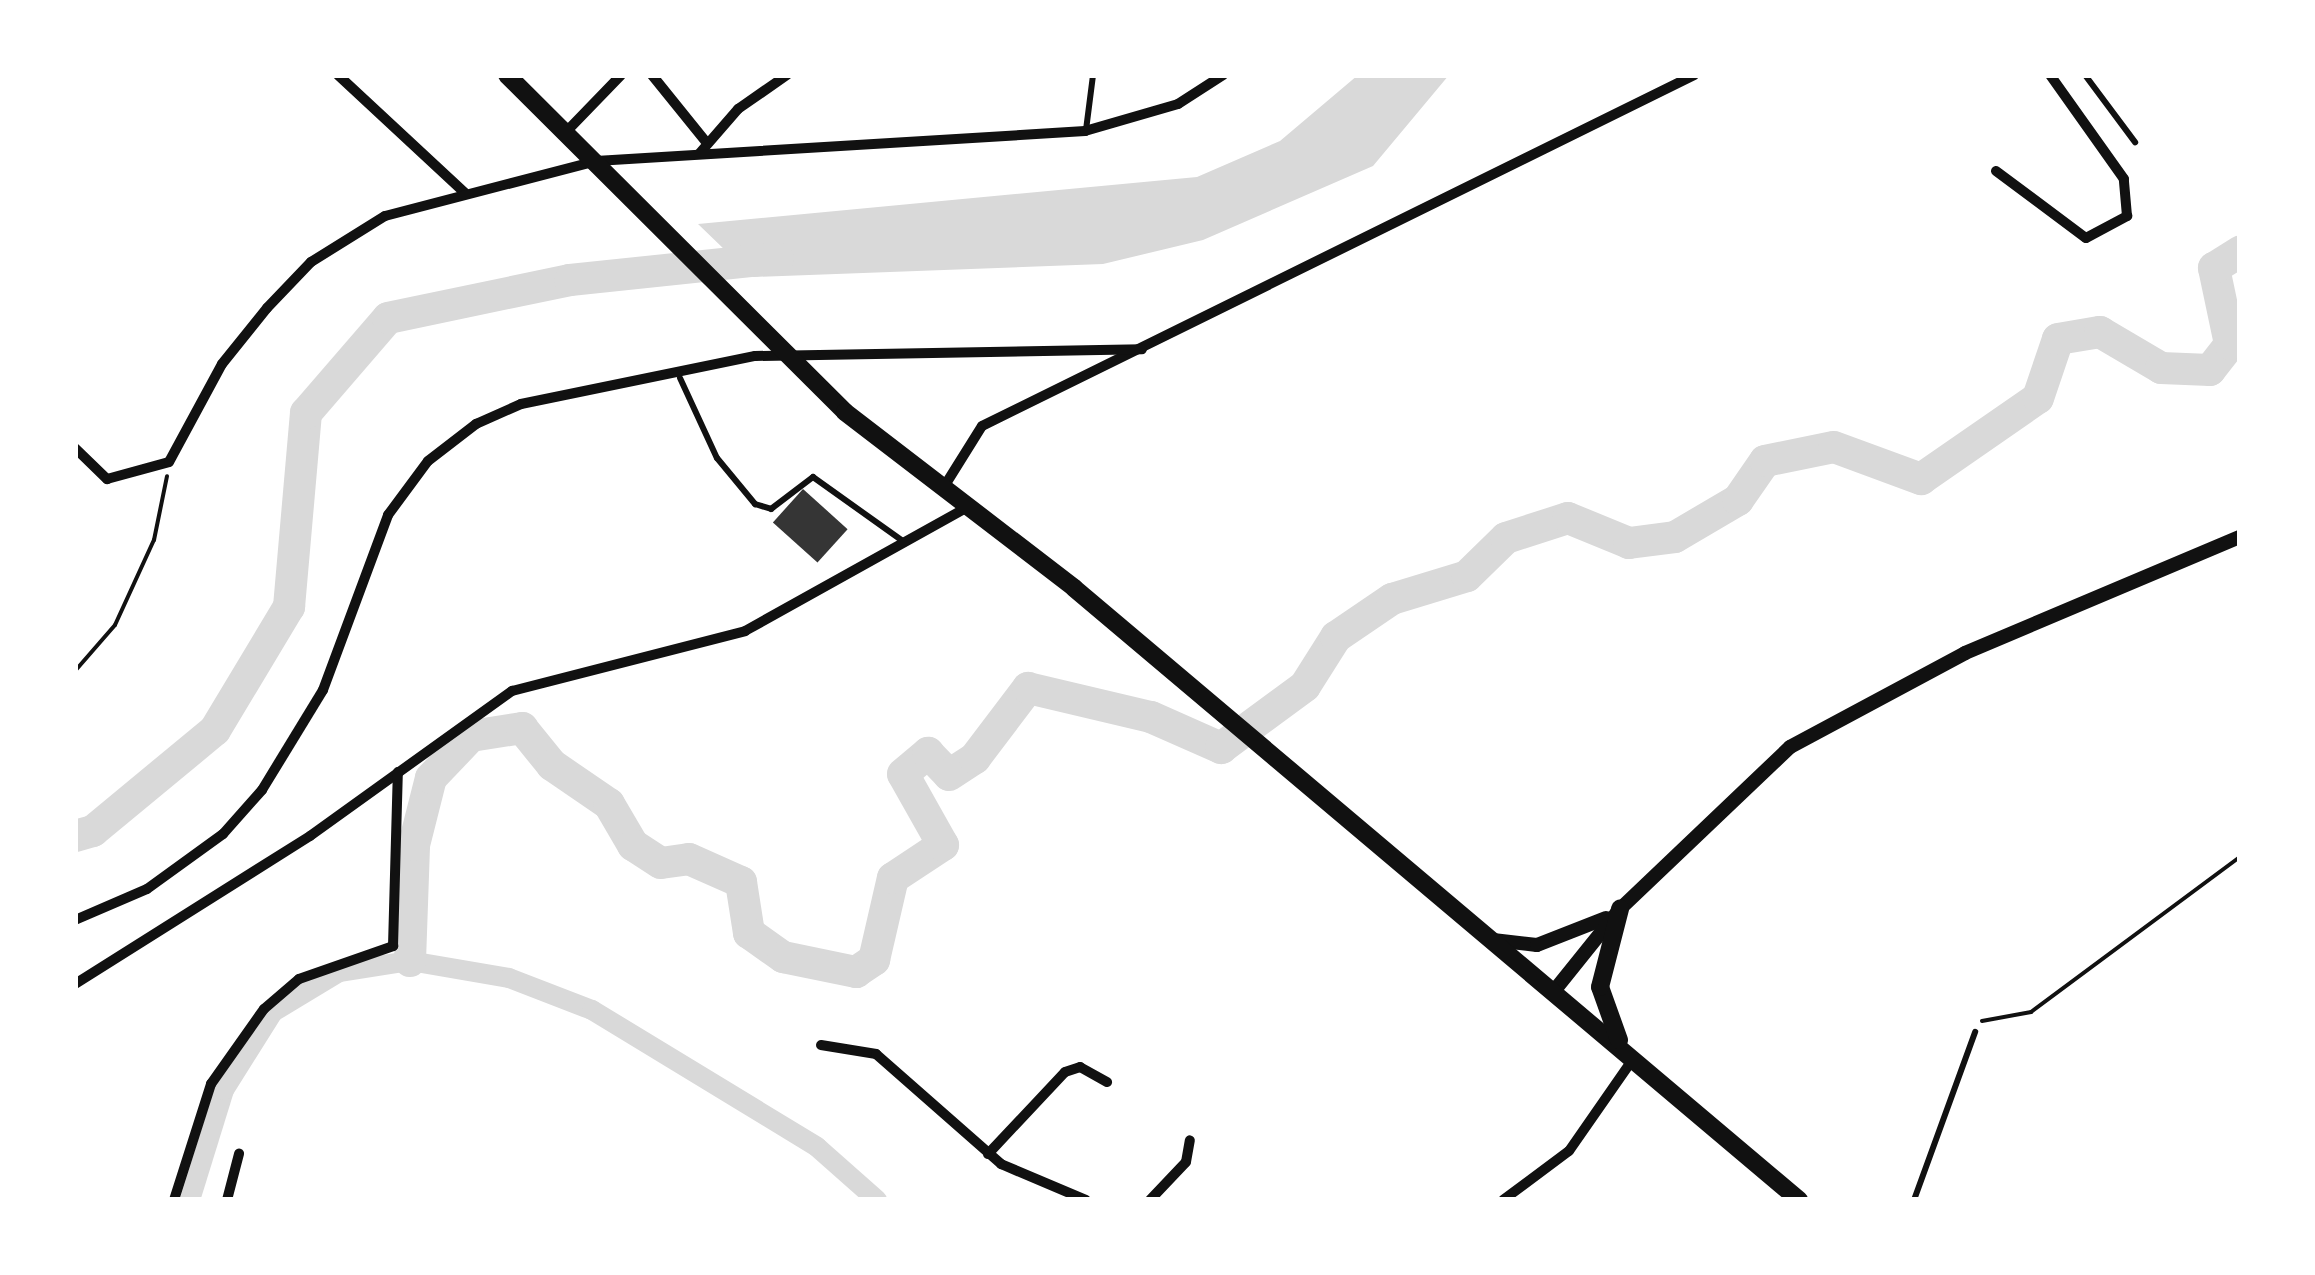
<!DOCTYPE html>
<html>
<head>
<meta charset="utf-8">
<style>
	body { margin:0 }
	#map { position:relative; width:2315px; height:1275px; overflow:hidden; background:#fff; font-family:"Fira Sans Condensed",sans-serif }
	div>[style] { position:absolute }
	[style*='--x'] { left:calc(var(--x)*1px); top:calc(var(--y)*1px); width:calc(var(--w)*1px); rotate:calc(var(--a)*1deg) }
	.water>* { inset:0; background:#d9d9d9 }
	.canal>* { height:20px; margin:-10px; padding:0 10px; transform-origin:10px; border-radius:10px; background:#d9d9d9 }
	.river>* { height:32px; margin:-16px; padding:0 16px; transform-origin:16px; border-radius:16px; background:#d9d9d9 }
	.building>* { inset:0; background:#353535; transform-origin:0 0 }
	.path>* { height:4px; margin:-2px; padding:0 2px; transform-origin:2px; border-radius:2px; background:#111 }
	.service>* { height:6px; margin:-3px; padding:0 3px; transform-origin:3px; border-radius:3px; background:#111 }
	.minor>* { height:10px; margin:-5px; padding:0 5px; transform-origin:5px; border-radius:5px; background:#111 }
	.tertiary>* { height:14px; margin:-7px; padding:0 7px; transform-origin:7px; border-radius:7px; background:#111 }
	.secondary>* { height:18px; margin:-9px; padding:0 9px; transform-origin:9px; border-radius:9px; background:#111 }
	span { translate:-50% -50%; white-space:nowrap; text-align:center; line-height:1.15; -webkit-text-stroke:8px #fff; paint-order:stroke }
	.frame { position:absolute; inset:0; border:78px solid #fff; pointer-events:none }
</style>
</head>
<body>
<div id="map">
	<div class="water">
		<div style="clip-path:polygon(1358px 75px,1449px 75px,1373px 166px,1203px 240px,1103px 264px,753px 277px,698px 224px,1197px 177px,1280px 141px)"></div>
	</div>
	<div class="canal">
		<div style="--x:190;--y:1200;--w:115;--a:-72.8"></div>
		<div style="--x:224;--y:1090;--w:92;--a:-57.9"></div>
		<div style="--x:273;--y:1012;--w:77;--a:-31.2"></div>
		<div style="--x:339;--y:972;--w:72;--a:-8.8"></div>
		<div style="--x:410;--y:961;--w:100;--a:9.7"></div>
		<div style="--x:509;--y:978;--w:89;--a:21.1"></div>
		<div style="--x:592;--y:1010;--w:263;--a:31.3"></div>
		<div style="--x:817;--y:1147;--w:80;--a:41.5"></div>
	</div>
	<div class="river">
		<div style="--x:75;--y:836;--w:19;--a:-16"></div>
		<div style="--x:93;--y:831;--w:158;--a:-39.6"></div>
		<div style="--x:215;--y:730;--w:144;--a:-59"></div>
		<div style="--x:289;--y:607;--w:195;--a:-85"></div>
		<div style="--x:306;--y:413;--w:125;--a:-49.2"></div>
		<div style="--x:388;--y:318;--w:186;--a:-11.8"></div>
		<div style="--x:570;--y:280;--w:209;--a:-6"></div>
		<div style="--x:410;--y:961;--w:116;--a:-88"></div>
		<div style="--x:414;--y:845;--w:69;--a:-75.8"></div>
		<div style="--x:431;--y:778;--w:58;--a:-46.4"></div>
		<div style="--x:471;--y:736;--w:52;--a:-8.9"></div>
		<div style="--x:522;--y:728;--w:48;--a:51"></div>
		<div style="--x:552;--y:765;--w:69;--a:34.4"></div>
		<div style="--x:609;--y:804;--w:48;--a:59.7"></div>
		<div style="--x:633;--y:845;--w:33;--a:33"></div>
		<div style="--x:661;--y:863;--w:28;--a:-8"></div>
		<div style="--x:689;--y:859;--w:57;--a:23.9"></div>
		<div style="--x:741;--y:882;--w:52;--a:81.1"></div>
		<div style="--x:749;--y:933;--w:42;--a:35.2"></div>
		<div style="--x:783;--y:957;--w:75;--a:11.6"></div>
		<div style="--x:856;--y:972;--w:22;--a:-34"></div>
		<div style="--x:874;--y:960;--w:84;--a:-77"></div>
		<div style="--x:893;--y:878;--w:60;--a:-33.4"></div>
		<div style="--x:943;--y:845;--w:81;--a:-119.4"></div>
		<div style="--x:903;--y:774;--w:33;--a:-40"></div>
		<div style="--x:928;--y:753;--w:30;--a:46"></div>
		<div style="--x:949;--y:775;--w:31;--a:-33"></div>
		<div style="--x:975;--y:758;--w:88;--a:-52.9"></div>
		<div style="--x:1028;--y:688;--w:126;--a:13.3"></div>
		<div style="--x:1151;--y:717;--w:77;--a:23.9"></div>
		<div style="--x:1221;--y:748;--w:104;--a:-36.4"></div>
		<div style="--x:1305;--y:686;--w:58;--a:-57.7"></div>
		<div style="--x:1336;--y:637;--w:68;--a:-34.2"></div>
		<div style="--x:1392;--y:599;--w:78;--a:-17"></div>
		<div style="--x:1467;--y:576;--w:54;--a:-44.3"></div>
		<div style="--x:1506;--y:538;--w:65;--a:-17.9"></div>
		<div style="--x:1568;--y:518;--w:66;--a:22.3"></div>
		<div style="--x:1629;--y:543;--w:46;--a:-7.4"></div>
		<div style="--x:1675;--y:537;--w:73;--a:-30.4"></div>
		<div style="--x:1738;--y:500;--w:47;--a:-55.3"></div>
		<div style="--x:1765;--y:461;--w:70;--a:-11.5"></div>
		<div style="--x:1834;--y:447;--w:93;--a:20.2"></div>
		<div style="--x:1921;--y:479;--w:142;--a:-34.7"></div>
		<div style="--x:2038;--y:398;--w:62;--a:-71.3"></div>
		<div style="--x:2058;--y:339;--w:43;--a:-9.5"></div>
		<div style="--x:2100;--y:332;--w:71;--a:30.5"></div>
		<div style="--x:2161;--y:368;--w:49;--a:2.3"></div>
		<div style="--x:2210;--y:370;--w:33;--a:-52"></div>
		<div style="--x:2230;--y:344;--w:78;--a:-101.9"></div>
		<div style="--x:2214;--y:268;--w:31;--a:-32"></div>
	</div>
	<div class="building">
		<div style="left:803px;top:489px;width:60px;height:45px;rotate:42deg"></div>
	</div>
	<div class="path">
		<div style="--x:75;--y:671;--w:61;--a:-49"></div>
		<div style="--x:115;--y:625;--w:94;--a:-65.4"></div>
		<div style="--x:154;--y:540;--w:65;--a:-78.5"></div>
		<div style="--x:1982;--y:1021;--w:50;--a:-10.4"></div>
		<div style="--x:2031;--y:1012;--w:260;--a:-36.6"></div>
	</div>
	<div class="service">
		<div style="--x:2085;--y:75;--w:84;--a:53.3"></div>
		<div style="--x:1086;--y:130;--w:55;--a:-82.7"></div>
		<div style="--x:680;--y:378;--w:88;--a:65.2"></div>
		<div style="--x:717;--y:458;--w:60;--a:50.4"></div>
		<div style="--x:755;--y:504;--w:17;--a:17"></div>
		<div style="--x:771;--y:509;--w:53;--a:-37.3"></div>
		<div style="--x:813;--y:477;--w:112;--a:35.5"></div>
		<div style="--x:1914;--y:1200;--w:179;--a:-70"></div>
	</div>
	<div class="minor">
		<div style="--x:338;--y:75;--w:173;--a:42.9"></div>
		<div style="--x:652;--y:75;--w:86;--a:51.1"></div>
		<div style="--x:566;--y:132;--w:79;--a:-46"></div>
		<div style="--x:699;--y:154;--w:60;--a:-49.1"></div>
		<div style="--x:738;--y:109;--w:60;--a:-34.8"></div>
		<div style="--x:1996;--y:171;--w:112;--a:36.7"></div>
		<div style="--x:2086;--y:238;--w:47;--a:-28.2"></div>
		<div style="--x:2127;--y:216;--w:37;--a:-95"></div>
		<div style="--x:2124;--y:179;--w:128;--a:-125.4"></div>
		<div style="--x:75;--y:448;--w:45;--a:44.1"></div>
		<div style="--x:107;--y:479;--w:64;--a:-15.3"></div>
		<div style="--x:169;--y:462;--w:111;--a:-61.6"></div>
		<div style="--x:222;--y:364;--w:72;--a:-51.2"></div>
		<div style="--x:267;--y:308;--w:64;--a:-46.3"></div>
		<div style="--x:311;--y:262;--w:87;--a:-31.9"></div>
		<div style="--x:385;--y:216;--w:218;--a:-14.6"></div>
		<div style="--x:596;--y:161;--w:490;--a:-3.5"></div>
		<div style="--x:1085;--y:131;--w:97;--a:-16.2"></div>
		<div style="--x:1178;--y:104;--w:54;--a:-32.8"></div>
		<div style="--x:942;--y:490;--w:75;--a:-58"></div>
		<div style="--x:982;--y:426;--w:794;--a:-26.24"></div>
		<div style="--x:75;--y:920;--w:78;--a:-23.3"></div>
		<div style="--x:147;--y:889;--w:94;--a:-35.9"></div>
		<div style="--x:223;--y:834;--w:59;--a:-48.4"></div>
		<div style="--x:262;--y:790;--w:117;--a:-58.6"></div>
		<div style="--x:323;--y:690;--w:187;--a:-69.6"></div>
		<div style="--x:388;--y:515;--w:67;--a:-53.5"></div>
		<div style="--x:428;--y:461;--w:61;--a:-37.6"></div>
		<div style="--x:476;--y:424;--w:49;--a:-24"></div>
		<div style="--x:521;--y:404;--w:239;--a:-11.6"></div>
		<div style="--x:755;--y:356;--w:387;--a:-1"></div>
		<div style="--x:75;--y:984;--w:278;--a:-32.2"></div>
		<div style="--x:310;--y:836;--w:249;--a:-35.7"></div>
		<div style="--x:512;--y:691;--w:241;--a:-14.4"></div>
		<div style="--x:745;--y:631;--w:251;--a:-29.1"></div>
		<div style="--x:821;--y:1045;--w:56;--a:9.3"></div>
		<div style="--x:876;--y:1054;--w:167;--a:41.3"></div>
		<div style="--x:1001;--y:1164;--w:92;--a:23"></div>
		<div style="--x:988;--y:1154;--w:112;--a:-46.8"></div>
		<div style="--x:1065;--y:1072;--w:16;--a:-18"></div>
		<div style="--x:1080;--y:1067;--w:31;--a:29"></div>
		<div style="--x:174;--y:1200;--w:122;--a:-72.3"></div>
		<div style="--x:211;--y:1084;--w:92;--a:-54.8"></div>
		<div style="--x:264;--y:1009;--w:46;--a:-40.6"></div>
		<div style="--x:299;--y:979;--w:100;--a:-19.3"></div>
		<div style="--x:393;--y:946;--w:174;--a:-88.4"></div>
		<div style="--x:227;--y:1200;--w:48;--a:-75.4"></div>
		<div style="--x:1150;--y:1200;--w:52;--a:-46.5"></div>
		<div style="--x:1186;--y:1162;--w:22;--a:-80"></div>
		<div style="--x:1503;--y:1200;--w:82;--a:-36.6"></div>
		<div style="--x:1569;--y:1151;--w:112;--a:-55.2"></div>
	</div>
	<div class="tertiary">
		<div style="--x:1493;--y:940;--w:44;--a:6.5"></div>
		<div style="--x:1537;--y:945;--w:74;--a:-21.4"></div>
		<div style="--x:1554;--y:991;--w:105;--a:-51.2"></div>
		<div style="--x:1620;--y:909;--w:235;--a:-43.6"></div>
		<div style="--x:1790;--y:747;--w:199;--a:-28.2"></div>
		<div style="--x:1965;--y:653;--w:298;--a:-22.9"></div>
	</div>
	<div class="secondary">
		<div style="--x:507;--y:75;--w:477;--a:44.9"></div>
		<div style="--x:845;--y:412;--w:289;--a:37.5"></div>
		<div style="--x:1074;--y:588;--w:949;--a:40.17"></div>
		<div style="--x:1619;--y:1040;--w:56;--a:-109.7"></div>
		<div style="--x:1600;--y:987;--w:81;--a:-75.6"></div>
	</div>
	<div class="frame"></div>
</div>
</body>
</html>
